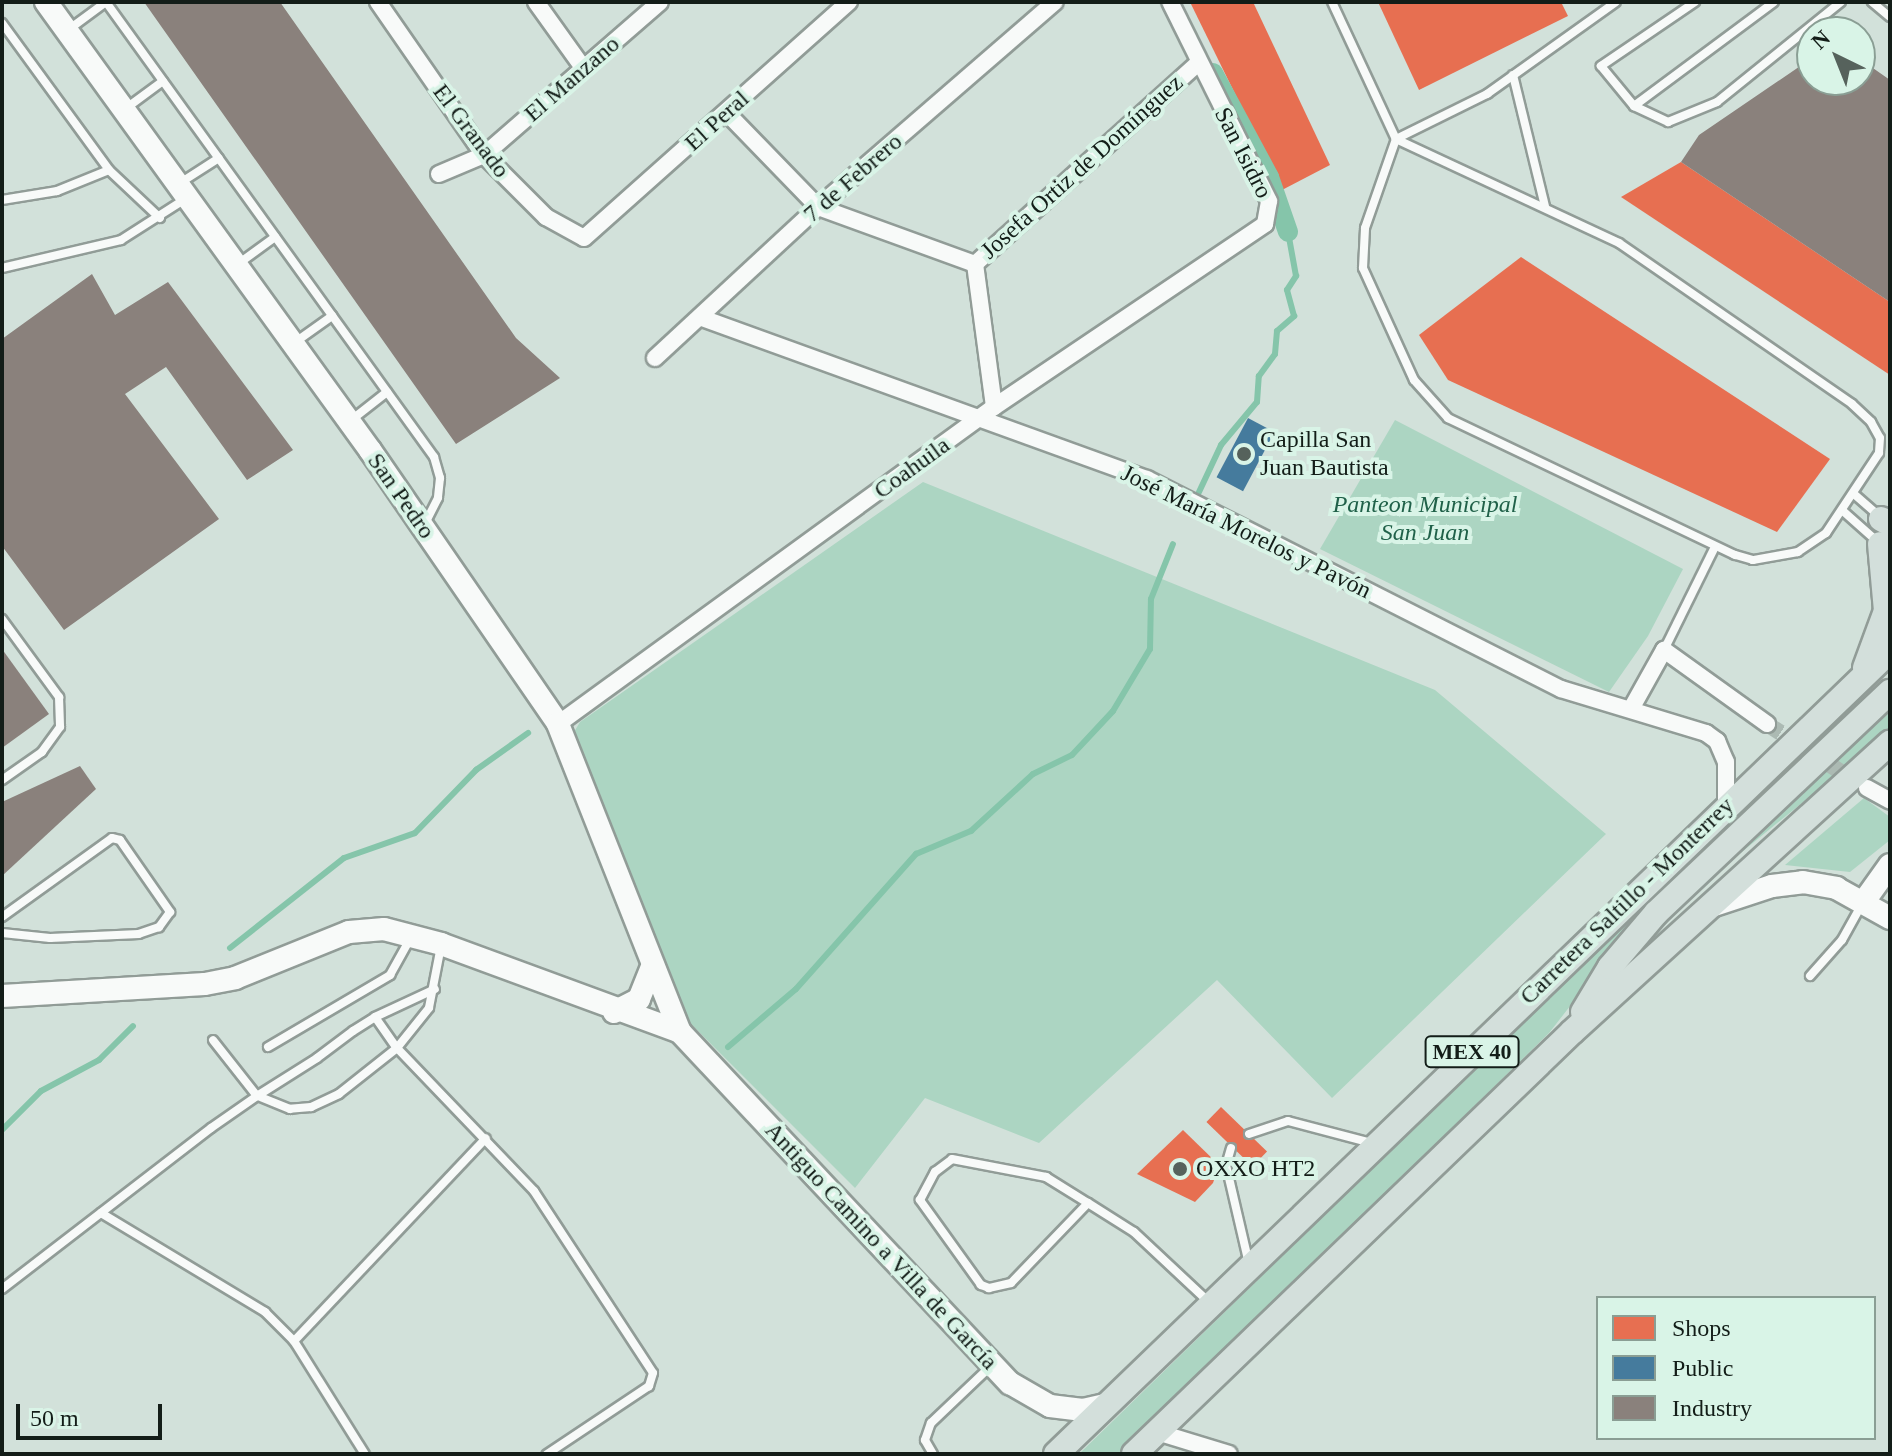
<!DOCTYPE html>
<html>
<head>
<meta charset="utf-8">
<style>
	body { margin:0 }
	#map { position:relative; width:1892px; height:1456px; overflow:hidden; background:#d2e1da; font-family:Georgia,serif }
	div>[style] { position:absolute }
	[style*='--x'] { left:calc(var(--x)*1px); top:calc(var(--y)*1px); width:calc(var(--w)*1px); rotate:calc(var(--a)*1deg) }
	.green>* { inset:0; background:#acd5c2 }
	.shops>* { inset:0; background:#e76f51; transform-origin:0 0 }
	.public>* { inset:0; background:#457b9d; transform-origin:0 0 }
	.industry>* { inset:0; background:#8a817c }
	.stream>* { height:6px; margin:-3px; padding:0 3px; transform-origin:3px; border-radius:3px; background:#85c5aa }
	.canal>* { height:20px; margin:-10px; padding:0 10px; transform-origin:10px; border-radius:10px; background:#85c5aa }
	.street-tunnel>* { height:16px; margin-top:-8px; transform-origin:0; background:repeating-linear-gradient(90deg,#acbab3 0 16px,transparent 0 24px) }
	.roads { filter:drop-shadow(2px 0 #919c97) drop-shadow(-2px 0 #919c97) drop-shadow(0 2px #919c97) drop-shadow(0 -2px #919c97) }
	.lane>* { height:8px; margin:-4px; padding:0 4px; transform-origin:4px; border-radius:4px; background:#f8faf9 }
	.street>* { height:16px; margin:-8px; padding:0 8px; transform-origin:8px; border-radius:8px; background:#f8faf9 }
	.secondary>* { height:22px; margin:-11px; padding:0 11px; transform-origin:11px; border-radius:11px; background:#f8faf9 }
	.primary>* { height:24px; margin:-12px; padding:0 12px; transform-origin:12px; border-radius:12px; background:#d3dfdb }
	.dots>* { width:22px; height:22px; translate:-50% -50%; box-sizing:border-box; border:4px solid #d9f4e7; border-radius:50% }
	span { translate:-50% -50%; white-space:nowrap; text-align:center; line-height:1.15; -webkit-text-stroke:8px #d9f4e7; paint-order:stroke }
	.shield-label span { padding:2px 6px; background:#d9f4e7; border:2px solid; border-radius:6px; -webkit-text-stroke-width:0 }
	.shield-label { font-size:22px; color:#131d18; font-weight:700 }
	.street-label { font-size:24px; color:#131d18 }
	.poi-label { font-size:24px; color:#131d18 }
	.left { translate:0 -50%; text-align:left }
	.park-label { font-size:24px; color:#206149; font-style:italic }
	.frame { position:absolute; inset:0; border:4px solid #131d18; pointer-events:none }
	.legend { position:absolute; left:1596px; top:1296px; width:280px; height:144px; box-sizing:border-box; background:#d9f4e7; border:2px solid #8a9e94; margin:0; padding:10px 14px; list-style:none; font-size:24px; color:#131d18 }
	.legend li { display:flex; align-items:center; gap:16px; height:40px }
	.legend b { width:40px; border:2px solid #8a9e94 }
	.north { position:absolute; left:1796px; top:16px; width:80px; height:80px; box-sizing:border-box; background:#d9f4e7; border:2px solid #8a9e94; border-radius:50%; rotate:317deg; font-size:22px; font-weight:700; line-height:32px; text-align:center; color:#131d18 }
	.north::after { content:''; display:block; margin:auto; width:28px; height:36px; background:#56625c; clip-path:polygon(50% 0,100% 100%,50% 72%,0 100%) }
	.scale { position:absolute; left:16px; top:1404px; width:146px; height:36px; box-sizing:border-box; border:4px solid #131d18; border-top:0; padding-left:10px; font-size:24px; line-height:28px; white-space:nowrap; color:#131d18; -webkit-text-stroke:6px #d9f4e7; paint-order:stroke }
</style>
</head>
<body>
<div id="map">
	<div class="green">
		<div style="clip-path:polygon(1395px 420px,1683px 569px,1648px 636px,1609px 692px,1320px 549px)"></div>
		<div style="clip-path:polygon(923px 482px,1435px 690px,1606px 834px,1332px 1098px,1217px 980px,1039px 1143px,925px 1098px,855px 1188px,682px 1015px,574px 732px,580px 722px)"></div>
		<div style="clip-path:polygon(1864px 690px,1863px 703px,1628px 932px,1549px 1033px,1118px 1454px,1079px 1454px)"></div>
		<div style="clip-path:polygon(1890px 712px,1890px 731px,1716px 873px,1843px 754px)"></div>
		<div style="clip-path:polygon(1864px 798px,1890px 817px,1890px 840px,1850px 872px,1785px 865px)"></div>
	</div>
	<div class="shops">
		<div style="clip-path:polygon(1190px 2px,1253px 2px,1330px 165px,1282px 190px)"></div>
		<div style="clip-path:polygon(1378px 2px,1561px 2px,1568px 16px,1419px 90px)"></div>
		<div style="clip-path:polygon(1681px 162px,1890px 302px,1890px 375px,1621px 197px)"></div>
		<div style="clip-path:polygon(1521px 257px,1830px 459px,1777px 532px,1448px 380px,1419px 335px)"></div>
		<div style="left:1221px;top:1107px;width:64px;height:21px;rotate:44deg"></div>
		<div style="clip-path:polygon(1183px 1130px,1219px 1165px,1213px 1183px,1195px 1202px,1137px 1174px)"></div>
	</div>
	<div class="public">
		<div style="left:1248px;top:418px;width:30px;height:67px;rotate:28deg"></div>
	</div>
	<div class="industry">
		<div style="clip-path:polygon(144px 2px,280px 2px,516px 338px,560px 378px,456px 444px)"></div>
		<div style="clip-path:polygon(1812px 58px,1812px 80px,1860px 80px,1860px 59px,1890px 80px,1890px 302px,1681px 162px,1699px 135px)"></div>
		<div style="clip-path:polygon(92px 274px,115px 315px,168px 282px,293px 450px,247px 480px,166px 367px,125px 394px,219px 519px,64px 630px,2px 546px,2px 339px)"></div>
		<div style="clip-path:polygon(2px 649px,49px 714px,2px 748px)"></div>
		<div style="clip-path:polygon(80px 766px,96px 789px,2px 876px,2px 802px)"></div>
	</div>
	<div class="stream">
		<div style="--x:1199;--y:492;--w:52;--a:-64.9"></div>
		<div style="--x:1221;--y:445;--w:56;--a:-50.1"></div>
		<div style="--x:1257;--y:402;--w:26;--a:-86"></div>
		<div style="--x:1259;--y:376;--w:27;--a:-54"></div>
		<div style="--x:1275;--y:354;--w:23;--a:-85"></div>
		<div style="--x:1277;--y:331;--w:23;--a:-41"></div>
		<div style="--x:1294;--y:316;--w:27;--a:-105"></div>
		<div style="--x:1287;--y:290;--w:17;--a:-57"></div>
		<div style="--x:1296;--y:276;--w:45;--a:-100.3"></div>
		<div style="--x:230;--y:948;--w:145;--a:-38.3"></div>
		<div style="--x:344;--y:858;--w:75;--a:-19.4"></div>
		<div style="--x:415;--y:833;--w:88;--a:-45.9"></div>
		<div style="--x:476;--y:770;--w:64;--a:-35.4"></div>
		<div style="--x:728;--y:1047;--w:89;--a:-40.5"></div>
		<div style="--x:796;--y:989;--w:181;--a:-48.4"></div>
		<div style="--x:916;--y:854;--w:60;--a:-22.7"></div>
		<div style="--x:971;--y:831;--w:84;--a:-42.6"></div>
		<div style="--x:1033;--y:774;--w:43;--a:-26"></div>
		<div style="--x:1072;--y:755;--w:60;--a:-47"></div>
		<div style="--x:1113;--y:711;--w:72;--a:-59.2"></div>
		<div style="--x:1150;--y:649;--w:50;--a:-88.9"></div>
		<div style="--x:1151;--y:599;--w:59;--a:-68.2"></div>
		<div style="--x:2;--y:1130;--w:55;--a:-45"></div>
		<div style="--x:41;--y:1091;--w:66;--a:-28.1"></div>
		<div style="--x:99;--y:1060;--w:48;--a:-45"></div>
	</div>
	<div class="canal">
		<div style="--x:1213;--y:73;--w:118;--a:61.7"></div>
		<div style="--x:1269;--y:177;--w:58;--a:70.9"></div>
	</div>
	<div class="street-tunnel">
		<div style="--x:1767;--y:724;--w:108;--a:33"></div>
	</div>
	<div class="roads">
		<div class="lane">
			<div style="--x:106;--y:2;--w:561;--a:54.21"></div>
			<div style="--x:434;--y:457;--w:22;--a:74"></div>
			<div style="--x:440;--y:478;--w:20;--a:96"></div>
			<div style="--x:438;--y:498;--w:28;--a:117"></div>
			<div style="--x:1332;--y:2;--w:151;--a:65"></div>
			<div style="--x:1396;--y:139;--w:246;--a:25"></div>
			<div style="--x:1619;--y:243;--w:283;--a:34.6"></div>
			<div style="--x:1852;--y:404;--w:26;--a:43"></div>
			<div style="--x:1871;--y:422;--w:18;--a:61"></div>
			<div style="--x:1880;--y:438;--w:15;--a:94"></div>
			<div style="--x:1879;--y:453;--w:96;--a:123.5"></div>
			<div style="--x:1826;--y:533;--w:34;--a:146"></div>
			<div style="--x:1798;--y:552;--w:46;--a:169.9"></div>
			<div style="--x:1753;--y:560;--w:19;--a:-164"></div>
			<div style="--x:1735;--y:555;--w:318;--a:-154.5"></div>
			<div style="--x:1448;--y:418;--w:51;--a:-131.8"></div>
			<div style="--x:1414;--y:380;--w:123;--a:-114.5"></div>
			<div style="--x:1363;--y:268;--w:40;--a:-87.1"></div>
			<div style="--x:1365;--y:228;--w:94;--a:-70.8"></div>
			<div style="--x:1396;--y:139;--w:102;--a:-26.3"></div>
			<div style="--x:1487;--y:94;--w:158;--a:-35.5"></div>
			<div style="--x:1695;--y:2;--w:114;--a:145.8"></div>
			<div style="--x:1601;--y:66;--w:52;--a:50.5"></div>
			<div style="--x:1634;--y:106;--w:38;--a:25"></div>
			<div style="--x:1668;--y:122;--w:53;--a:-22.2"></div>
			<div style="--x:1717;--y:102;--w:159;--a:-38.9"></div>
			<div style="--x:1872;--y:2;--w:23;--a:40"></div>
			<div style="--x:2;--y:23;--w:182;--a:53.9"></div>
			<div style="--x:68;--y:30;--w:47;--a:-36.4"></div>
			<div style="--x:1513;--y:75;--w:135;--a:76.3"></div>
			<div style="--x:1634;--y:106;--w:174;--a:-36.6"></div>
			<div style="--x:125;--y:109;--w:47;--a:-36.4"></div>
			<div style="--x:180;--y:183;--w:46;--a:-32.7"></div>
			<div style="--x:2;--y:200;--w:56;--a:-9.3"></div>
			<div style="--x:57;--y:191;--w:56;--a:-22"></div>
			<div style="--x:109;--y:170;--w:70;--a:43.3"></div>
			<div style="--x:238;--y:264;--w:46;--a:-36.1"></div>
			<div style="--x:2;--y:268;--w:122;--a:-13.2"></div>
			<div style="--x:121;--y:240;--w:76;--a:-32.6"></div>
			<div style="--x:294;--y:343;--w:47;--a:-35.4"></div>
			<div style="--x:350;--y:421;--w:47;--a:-38.1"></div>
			<div style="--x:1854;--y:494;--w:33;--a:41"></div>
			<div style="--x:1843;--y:511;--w:47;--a:41.5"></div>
			<div style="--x:2;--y:619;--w:97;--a:53.8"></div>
			<div style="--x:59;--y:697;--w:30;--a:88"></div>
			<div style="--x:60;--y:727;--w:31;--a:126"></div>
			<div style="--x:42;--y:752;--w:49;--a:145"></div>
			<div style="--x:1664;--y:650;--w:115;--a:-63.7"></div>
			<div style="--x:2;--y:917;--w:135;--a:-35.7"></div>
			<div style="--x:112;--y:838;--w:8;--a:14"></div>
			<div style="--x:120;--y:840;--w:88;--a:55.2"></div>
			<div style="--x:170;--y:912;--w:19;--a:126"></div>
			<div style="--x:159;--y:927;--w:21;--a:161"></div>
			<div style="--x:139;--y:934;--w:89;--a:177.4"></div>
			<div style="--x:50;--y:938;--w:48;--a:-174.1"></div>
			<div style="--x:441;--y:946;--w:63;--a:101"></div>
			<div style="--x:429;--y:1008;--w:51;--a:128.7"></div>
			<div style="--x:397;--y:1048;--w:198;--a:46.2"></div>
			<div style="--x:534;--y:1191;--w:217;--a:56.8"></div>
			<div style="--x:653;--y:1373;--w:14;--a:107"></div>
			<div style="--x:649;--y:1386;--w:123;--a:146.3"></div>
			<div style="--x:1810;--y:976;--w:48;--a:-48.4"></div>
			<div style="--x:1842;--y:940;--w:41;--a:-60.9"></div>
			<div style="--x:375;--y:1017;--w:66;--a:-25"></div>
			<div style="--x:268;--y:1047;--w:142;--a:-30.5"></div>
			<div style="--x:390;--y:975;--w:41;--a:-60.9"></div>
			<div style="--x:1249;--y:1134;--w:41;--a:-18.4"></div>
			<div style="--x:1288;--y:1121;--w:86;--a:14.8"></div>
			<div style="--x:1231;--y:1148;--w:18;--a:106"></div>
			<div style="--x:1226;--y:1165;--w:102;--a:76.9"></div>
			<div style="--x:1088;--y:1203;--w:111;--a:133.9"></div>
			<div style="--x:1011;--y:1283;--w:23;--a:167"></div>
			<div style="--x:989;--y:1288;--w:9;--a:-159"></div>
			<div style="--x:981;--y:1285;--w:105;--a:-125.7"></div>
			<div style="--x:920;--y:1200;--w:32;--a:-62"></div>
			<div style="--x:935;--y:1172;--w:21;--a:-37"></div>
			<div style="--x:952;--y:1159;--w:96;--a:10.8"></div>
			<div style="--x:1046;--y:1177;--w:49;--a:31.8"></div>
			<div style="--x:1088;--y:1203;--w:54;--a:32.2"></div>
			<div style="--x:1134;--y:1232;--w:105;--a:43.1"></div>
			<div style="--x:101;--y:1213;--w:192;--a:31.1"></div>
			<div style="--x:265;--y:1312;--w:41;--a:45"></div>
			<div style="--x:294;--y:1341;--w:133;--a:57.9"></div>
			<div style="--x:2;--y:1289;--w:264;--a:-37.6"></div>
			<div style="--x:211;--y:1128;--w:56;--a:-34.8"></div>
			<div style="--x:257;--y:1096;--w:71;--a:-32.3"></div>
			<div style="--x:317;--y:1058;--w:45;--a:-36.9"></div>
			<div style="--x:353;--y:1031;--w:26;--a:-32"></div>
			<div style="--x:375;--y:1017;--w:38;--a:55"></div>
			<div style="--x:397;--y:1048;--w:74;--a:141.6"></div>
			<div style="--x:339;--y:1094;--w:31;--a:155"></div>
			<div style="--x:311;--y:1107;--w:21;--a:175"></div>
			<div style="--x:290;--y:1109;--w:35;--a:-158"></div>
			<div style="--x:257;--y:1096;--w:71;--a:-128.2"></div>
			<div style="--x:294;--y:1341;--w:279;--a:-46.6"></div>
			<div style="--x:933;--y:1454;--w:16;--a:-120"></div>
			<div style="--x:925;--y:1440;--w:18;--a:-71"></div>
			<div style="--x:931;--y:1423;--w:84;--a:-43.6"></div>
		</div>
		<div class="street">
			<div style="--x:378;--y:2;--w:186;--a:55.3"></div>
			<div style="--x:484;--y:155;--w:88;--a:45"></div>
			<div style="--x:546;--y:217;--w:43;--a:28.9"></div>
			<div style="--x:584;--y:238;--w:355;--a:-41.7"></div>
			<div style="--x:536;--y:2;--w:82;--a:54.4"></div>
			<div style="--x:726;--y:112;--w:132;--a:45.9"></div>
			<div style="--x:818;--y:207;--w:167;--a:20"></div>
			<div style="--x:439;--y:174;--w:49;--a:-22.9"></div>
			<div style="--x:484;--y:155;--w:233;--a:-41"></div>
			<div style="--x:975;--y:264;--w:300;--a:-42"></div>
			<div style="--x:975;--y:264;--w:144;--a:82.4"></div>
			<div style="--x:702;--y:318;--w:473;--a:19.9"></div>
			<div style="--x:1147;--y:479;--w:464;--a:26.9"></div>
			<div style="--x:1561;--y:689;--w:152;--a:16.9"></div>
			<div style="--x:1706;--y:733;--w:14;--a:36"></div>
			<div style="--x:1717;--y:741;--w:23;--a:67"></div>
			<div style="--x:1726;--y:762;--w:44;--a:90"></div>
			<div style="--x:655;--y:358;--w:222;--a:-42.8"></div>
			<div style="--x:818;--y:207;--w:313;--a:-40.9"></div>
			<div style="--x:1631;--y:709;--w:68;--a:-60.8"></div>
			<div style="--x:1664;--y:650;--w:127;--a:35.7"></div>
			<div style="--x:558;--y:724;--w:539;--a:-36.02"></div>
			<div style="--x:994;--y:407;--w:327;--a:-34"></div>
			<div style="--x:1265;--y:224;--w:23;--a:-80"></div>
			<div style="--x:1269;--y:201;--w:222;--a:-116.4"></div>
			<div style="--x:1867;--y:788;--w:26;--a:29"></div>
			<div style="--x:1157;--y:1432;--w:75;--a:17"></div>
		</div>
		<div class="secondary">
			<div style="--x:46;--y:2;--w:553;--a:54.13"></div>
			<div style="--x:370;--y:450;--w:332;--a:55.5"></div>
			<div style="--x:558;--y:724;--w:331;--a:68.4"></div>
			<div style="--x:680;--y:1032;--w:482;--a:46.8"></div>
			<div style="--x:1010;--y:1383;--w:46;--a:29.9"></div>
			<div style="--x:1050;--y:1406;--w:33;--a:7"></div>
			<div style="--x:1083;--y:1410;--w:26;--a:-13"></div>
			<div style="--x:1865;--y:900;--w:43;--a:-54.5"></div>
			<div style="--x:1711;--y:906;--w:64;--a:-18.2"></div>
			<div style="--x:1772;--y:886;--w:31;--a:-7"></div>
			<div style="--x:1803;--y:882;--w:34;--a:10"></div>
			<div style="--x:1836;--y:888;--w:62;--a:29.1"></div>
			<div style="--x:2;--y:996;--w:203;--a:-3.4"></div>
			<div style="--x:205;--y:984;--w:31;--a:-11"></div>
			<div style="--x:235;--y:978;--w:123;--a:-22"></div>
			<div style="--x:349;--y:932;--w:35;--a:-5"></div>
			<div style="--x:384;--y:929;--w:59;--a:14.7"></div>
			<div style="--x:441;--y:944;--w:255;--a:20.2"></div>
			<div style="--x:614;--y:1012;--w:28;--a:-27"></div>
			<div style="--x:639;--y:999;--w:37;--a:-68"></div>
		</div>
		<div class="primary">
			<div style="--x:1881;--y:519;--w:10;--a:29"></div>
			<div style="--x:1865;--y:668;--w:61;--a:-69.8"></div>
			<div style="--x:1886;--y:611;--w:67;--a:-95.1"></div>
			<div style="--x:1583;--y:1012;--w:52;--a:-59"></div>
			<div style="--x:1610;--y:967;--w:71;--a:-49.6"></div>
			<div style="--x:1656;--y:913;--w:322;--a:-43.4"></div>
			<div style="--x:1056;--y:1454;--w:1158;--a:-43.92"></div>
			<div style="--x:1134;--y:1454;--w:608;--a:-43.93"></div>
			<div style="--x:1572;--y:1032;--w:430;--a:-42.3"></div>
		</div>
	</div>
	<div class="dots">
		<div style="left:1244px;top:454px;background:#56625c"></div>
		<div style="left:1180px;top:1169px;background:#56625c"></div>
	</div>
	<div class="shield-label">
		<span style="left:1472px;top:1052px">MEX 40</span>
	</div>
	<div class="street-label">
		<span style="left:572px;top:79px;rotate:-41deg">El Manzano</span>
		<span style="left:717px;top:121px;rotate:-42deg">El Peral</span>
		<span style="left:471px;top:131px;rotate:53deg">El Granado</span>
		<span style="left:1243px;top:153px;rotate:63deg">San Isidro</span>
		<span style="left:1082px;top:167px;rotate:-42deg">Josefa Ortiz de Domínguez</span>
		<span style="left:853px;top:178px;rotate:-41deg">7 de Febrero</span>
		<span style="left:912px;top:468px;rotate:-36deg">Coahuila</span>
		<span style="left:401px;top:496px;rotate:55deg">San Pedro</span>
		<span style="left:1246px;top:532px;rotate:26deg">José María Morelos y Pavón</span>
		<span style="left:1627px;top:901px;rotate:-44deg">Carretera Saltillo - Monterrey</span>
		<span style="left:881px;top:1246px;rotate:47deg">Antiguo Camino a Villa de García</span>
	</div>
	<div class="poi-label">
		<span class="left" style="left:1260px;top:454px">Capilla San<br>Juan Bautista</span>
		<span class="left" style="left:1196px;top:1169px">OXXO HT2</span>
	</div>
	<div class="park-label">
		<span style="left:1425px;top:519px">Panteon Municipal<br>San Juan</span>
	</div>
	<div class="frame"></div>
	<ul class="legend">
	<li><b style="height:22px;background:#e76f51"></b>Shops</li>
	<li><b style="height:22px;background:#457b9d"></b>Public</li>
	<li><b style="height:22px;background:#8a817c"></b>Industry</li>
	</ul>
	<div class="north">N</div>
	<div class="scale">50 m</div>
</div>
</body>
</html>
